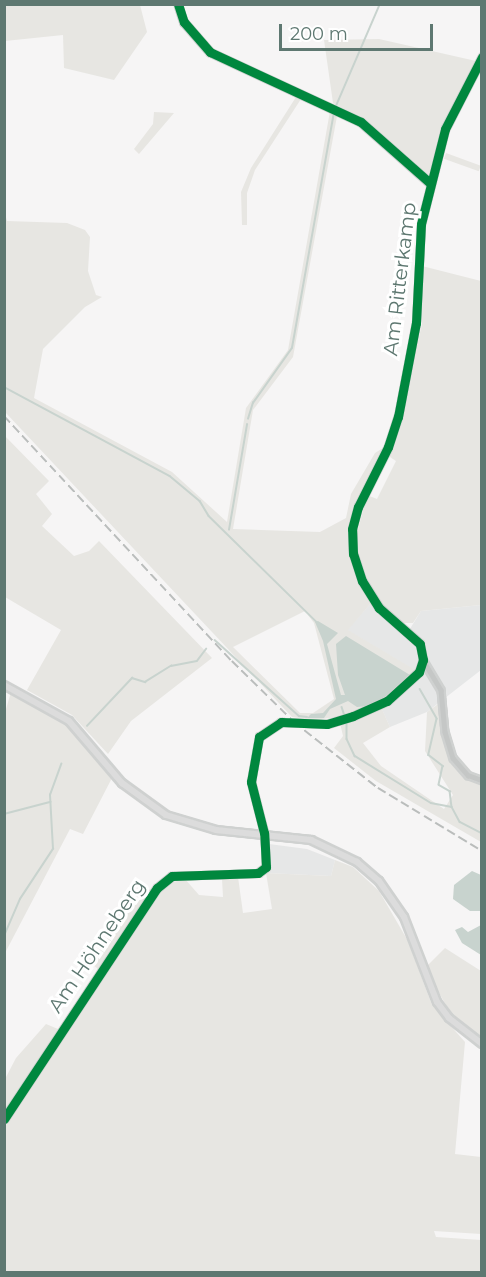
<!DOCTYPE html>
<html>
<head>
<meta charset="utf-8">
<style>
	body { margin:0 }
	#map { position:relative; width:486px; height:1277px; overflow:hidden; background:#f6f5f5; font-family:Montserrat,sans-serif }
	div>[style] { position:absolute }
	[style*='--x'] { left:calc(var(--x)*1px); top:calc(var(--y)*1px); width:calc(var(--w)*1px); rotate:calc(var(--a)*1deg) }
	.built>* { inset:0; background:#e6e7e7 }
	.green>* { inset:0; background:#e7e6e2; transform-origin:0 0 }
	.water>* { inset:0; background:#c8d3ce }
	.stream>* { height:1.5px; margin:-0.75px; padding:0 0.75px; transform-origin:0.75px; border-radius:0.75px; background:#c8d3ce }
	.roads { filter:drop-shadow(2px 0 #cfd1d0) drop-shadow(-2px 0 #cfd1d0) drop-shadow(0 2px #cfd1d0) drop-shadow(0 -2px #cfd1d0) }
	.street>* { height:4.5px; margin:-2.25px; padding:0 2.25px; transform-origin:2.25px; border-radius:2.25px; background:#c5c7c6 }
	.secondary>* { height:6px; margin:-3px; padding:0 3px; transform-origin:3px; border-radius:3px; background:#dcdcdc }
	.rail>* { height:1.5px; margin-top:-0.75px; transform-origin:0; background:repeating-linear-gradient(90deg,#babdbc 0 9px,transparent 0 13.5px) }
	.cycleway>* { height:9px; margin:-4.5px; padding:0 4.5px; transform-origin:4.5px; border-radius:4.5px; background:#00873e }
	span { translate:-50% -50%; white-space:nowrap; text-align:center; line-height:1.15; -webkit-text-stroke:6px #fff; paint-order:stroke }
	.street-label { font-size:20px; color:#5e7871 }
	.frame { position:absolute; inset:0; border:6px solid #5e7871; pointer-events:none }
	.scale { position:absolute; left:279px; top:24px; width:154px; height:27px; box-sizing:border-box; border:3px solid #5e7871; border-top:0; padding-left:8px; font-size:18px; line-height:21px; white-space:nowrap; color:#5e7871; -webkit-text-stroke:4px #fff; paint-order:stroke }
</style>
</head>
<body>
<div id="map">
	<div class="built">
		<div style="clip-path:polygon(371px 603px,408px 632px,421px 611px,481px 605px,481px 670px,427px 712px,390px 727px,379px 703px,416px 671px,347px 630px)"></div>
		<div style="clip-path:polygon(269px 844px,307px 849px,335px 860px,331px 876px,266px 873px,271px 862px)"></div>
	</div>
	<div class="green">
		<div style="clip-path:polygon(4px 5px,140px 5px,147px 32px,114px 80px,64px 68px,63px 35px,5px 41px)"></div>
		<div style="clip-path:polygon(379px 39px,476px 61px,443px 126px,428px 179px,363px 120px,333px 103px,324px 40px)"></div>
		<div style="clip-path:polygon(296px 97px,301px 99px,255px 170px,247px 193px,247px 225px,242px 225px,241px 192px,251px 168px)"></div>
		<div style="clip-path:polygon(evenodd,330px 111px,337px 116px,293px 357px,253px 410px,233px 529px,320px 532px,346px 518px,351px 494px,375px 453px,386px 446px,357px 499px,351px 522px,353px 569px,371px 603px,348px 630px,417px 671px,379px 703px,338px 717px,313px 720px,292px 717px,5px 412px,4px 210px,7px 221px,67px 223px,85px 230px,90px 237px,88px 271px,96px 295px,102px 297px,85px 307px,43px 349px,34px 398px,172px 472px,227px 522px,246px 408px,288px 350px,330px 111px,305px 611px,314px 623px,334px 699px,313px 713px,300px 713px,233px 647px,305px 611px)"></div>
		<div style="clip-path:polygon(154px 112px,174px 113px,139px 154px,134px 149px,153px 124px)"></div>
		<div style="left:446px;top:153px;width:37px;height:6px;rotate:20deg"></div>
		<div style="clip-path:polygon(422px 266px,481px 281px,481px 605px,421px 611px,413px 623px,402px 623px,386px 611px,366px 585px,355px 541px,367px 495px,377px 499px,396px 461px,387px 455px,400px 419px,422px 324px)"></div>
		<div style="clip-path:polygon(4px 435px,49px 481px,36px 494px,52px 514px,42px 526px,74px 556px,89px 551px,99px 541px,212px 658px,131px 721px,108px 754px,72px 715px,27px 690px,61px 630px,5px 597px)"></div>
		<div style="clip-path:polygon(11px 692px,74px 730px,113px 776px,83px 834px,70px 829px,5px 953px,4px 716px)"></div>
		<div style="clip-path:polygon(441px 702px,442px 736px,448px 755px,458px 770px,481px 782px,481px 842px,376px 781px,334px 748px,343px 736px,340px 723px,381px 707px,390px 727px,363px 743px,381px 766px,444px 809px,453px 795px,425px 751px,427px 712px)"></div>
		<div style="clip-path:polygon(335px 860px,353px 867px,379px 891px,408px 941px,432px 1005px,465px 1042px,455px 1154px,481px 1157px,481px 1234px,434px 1231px,436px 1237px,481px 1240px,481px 1272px,5px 1272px,5px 1079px,16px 1058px,46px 1024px,58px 1029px,98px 969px,91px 963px,142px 887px,158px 892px,169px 883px,185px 879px,199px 895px,223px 897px,222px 879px,238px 877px,243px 913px,272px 909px,266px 873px,331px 876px)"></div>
		<div style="clip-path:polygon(445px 948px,481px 971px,481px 1039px,452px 1015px,430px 978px,426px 967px)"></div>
	</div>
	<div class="water">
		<div style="clip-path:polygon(318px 621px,338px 633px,327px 644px,341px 695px,345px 695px,338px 675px,336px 644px,346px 636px,410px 675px,395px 691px,369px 706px,357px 707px,348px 701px,330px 709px,324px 718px,307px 718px,311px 714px,323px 713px,336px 699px,323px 641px,315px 622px)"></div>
		<div style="clip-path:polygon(472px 871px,481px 875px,481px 911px,470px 911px,453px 899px,454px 885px)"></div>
		<div style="clip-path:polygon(481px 925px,482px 955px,481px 955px,462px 943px,455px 930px,462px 927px,468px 932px)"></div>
	</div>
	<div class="stream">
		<div style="--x:336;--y:106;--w:111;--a:-66.7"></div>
		<div style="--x:4;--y:387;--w:188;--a:28.2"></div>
		<div style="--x:170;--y:476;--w:39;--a:40"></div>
		<div style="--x:200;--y:501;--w:17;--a:59"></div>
		<div style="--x:209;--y:516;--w:151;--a:44.5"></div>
		<div style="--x:248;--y:419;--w:17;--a:-73"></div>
		<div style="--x:253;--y:403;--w:67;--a:-54.7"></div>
		<div style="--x:292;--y:348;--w:239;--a:-79.9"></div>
		<div style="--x:229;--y:530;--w:107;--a:-80.3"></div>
		<div style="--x:215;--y:640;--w:113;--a:42.1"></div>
		<div style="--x:299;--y:716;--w:8;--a:7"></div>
		<div style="--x:420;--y:689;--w:34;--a:60"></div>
		<div style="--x:437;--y:719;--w:37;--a:103"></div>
		<div style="--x:429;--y:755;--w:18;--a:38"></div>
		<div style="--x:443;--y:766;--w:19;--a:102"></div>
		<div style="--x:439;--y:785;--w:13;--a:29"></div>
		<div style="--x:450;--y:791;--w:16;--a:83"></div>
		<div style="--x:342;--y:707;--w:9;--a:72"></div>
		<div style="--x:347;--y:721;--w:18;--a:90"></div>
		<div style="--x:347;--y:739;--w:19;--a:65"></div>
		<div style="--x:355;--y:756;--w:89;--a:31.7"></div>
		<div style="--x:431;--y:803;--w:21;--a:11"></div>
		<div style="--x:452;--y:807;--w:17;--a:62"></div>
		<div style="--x:460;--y:822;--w:25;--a:27"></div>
		<div style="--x:87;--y:726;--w:66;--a:-46.8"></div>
		<div style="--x:132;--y:678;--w:14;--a:17"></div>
		<div style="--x:145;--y:682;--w:31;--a:-32"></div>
		<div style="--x:171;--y:666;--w:26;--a:-11"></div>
		<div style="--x:197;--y:661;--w:15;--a:-53"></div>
		<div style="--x:4;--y:814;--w:48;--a:-14.6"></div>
		<div style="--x:4;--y:936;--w:40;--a:-66.6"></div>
		<div style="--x:20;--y:899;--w:60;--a:-56.6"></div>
		<div style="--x:53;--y:849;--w:54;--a:-93.2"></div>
		<div style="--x:50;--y:795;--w:33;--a:-70"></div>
	</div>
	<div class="roads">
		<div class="street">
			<div style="--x:178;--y:4;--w:19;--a:72"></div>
			<div style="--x:184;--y:22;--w:40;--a:49"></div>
			<div style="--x:210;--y:52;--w:166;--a:24.9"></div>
			<div style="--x:361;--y:122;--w:92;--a:41.5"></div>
			<div style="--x:423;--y:660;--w:35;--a:59"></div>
			<div style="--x:441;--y:690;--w:42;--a:84.6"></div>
			<div style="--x:445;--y:732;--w:27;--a:73"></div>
			<div style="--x:453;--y:758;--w:23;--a:49"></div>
			<div style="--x:468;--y:775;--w:15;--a:20"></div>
			<div style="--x:4;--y:1119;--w:277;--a:-56.5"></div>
			<div style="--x:157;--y:888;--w:19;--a:-39"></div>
			<div style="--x:172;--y:876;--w:86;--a:-2"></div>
			<div style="--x:258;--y:873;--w:10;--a:-37"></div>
			<div style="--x:266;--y:867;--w:34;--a:-93"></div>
			<div style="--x:264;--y:833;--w:53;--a:-104.3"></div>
			<div style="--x:251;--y:782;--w:46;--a:-79.9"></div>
			<div style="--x:259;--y:737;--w:27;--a:-34"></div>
			<div style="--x:281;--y:722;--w:46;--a:2.5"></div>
			<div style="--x:327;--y:724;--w:27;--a:-17"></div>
			<div style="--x:353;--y:716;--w:37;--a:-24"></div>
			<div style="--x:387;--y:701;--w:43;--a:-42.2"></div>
			<div style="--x:419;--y:672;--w:13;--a:-72"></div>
			<div style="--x:423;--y:660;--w:16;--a:-101"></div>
			<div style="--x:420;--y:644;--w:55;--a:-138.7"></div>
			<div style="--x:379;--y:608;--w:32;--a:-122"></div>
			<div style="--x:362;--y:581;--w:28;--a:-108"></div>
			<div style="--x:353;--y:554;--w:25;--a:-92"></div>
			<div style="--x:352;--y:529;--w:23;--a:-75"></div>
			<div style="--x:358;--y:507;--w:67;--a:-63.4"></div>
			<div style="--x:388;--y:447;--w:32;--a:-72"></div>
			<div style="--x:398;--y:417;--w:96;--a:-79.2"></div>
			<div style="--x:416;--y:323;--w:99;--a:-87.1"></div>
			<div style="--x:421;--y:224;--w:98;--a:-75.8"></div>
			<div style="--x:445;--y:129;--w:81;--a:-62.8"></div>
		</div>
		<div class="secondary">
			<div style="--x:4;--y:685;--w:74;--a:29"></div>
			<div style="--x:69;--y:721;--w:82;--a:49.5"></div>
			<div style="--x:122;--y:783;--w:54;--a:36"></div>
			<div style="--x:166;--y:815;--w:52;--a:16.7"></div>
			<div style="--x:216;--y:830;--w:96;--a:6"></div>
			<div style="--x:311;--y:840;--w:51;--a:25.6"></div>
			<div style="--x:357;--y:862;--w:29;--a:41"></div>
			<div style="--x:379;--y:881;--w:44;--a:55.2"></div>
			<div style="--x:404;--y:917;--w:91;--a:68.8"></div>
			<div style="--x:437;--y:1002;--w:20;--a:53"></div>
			<div style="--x:449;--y:1018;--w:42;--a:38.2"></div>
		</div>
	</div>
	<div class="rail">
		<div style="--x:4;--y:416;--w:335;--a:47.1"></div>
		<div style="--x:232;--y:661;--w:87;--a:44.5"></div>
		<div style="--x:294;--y:722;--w:107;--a:38.2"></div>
		<div style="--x:378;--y:788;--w:122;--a:31.2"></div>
	</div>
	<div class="cycleway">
		<div style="--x:178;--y:4;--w:19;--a:72"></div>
		<div style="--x:184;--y:22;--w:40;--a:49"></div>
		<div style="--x:210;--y:52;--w:166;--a:24.9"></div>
		<div style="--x:361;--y:122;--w:92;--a:41.5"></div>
		<div style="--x:4;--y:1119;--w:277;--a:-56.5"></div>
		<div style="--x:157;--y:888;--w:19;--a:-39"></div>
		<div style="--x:172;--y:876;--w:86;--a:-2"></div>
		<div style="--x:258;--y:873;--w:10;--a:-37"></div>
		<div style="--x:266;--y:867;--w:34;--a:-93"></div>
		<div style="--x:264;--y:833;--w:53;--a:-104.3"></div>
		<div style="--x:251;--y:782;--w:46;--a:-79.9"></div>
		<div style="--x:259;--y:737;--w:27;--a:-34"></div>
		<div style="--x:281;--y:722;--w:46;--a:2.5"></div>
		<div style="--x:327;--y:724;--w:27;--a:-17"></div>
		<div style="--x:353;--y:716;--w:37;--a:-24"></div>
		<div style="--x:387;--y:701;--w:43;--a:-42.2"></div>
		<div style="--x:419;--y:672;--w:13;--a:-72"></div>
		<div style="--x:423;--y:660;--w:16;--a:-101"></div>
		<div style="--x:420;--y:644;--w:55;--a:-138.7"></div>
		<div style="--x:379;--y:608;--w:32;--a:-122"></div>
		<div style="--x:362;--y:581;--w:28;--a:-108"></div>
		<div style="--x:353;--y:554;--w:25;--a:-92"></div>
		<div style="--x:352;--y:529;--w:23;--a:-75"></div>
		<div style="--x:358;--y:507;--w:67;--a:-63.4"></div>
		<div style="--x:388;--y:447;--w:32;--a:-72"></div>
		<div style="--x:398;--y:417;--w:96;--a:-79.2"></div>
		<div style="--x:416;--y:323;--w:99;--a:-87.1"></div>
		<div style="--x:421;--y:224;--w:98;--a:-75.8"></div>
		<div style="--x:445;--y:129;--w:81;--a:-62.8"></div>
	</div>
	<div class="street-label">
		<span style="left:400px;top:279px;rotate:-83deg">Am Ritterkamp</span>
		<span style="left:97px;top:946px;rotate:-56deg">Am Höhneberg</span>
	</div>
	<div class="frame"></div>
	<div class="scale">200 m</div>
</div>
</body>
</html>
